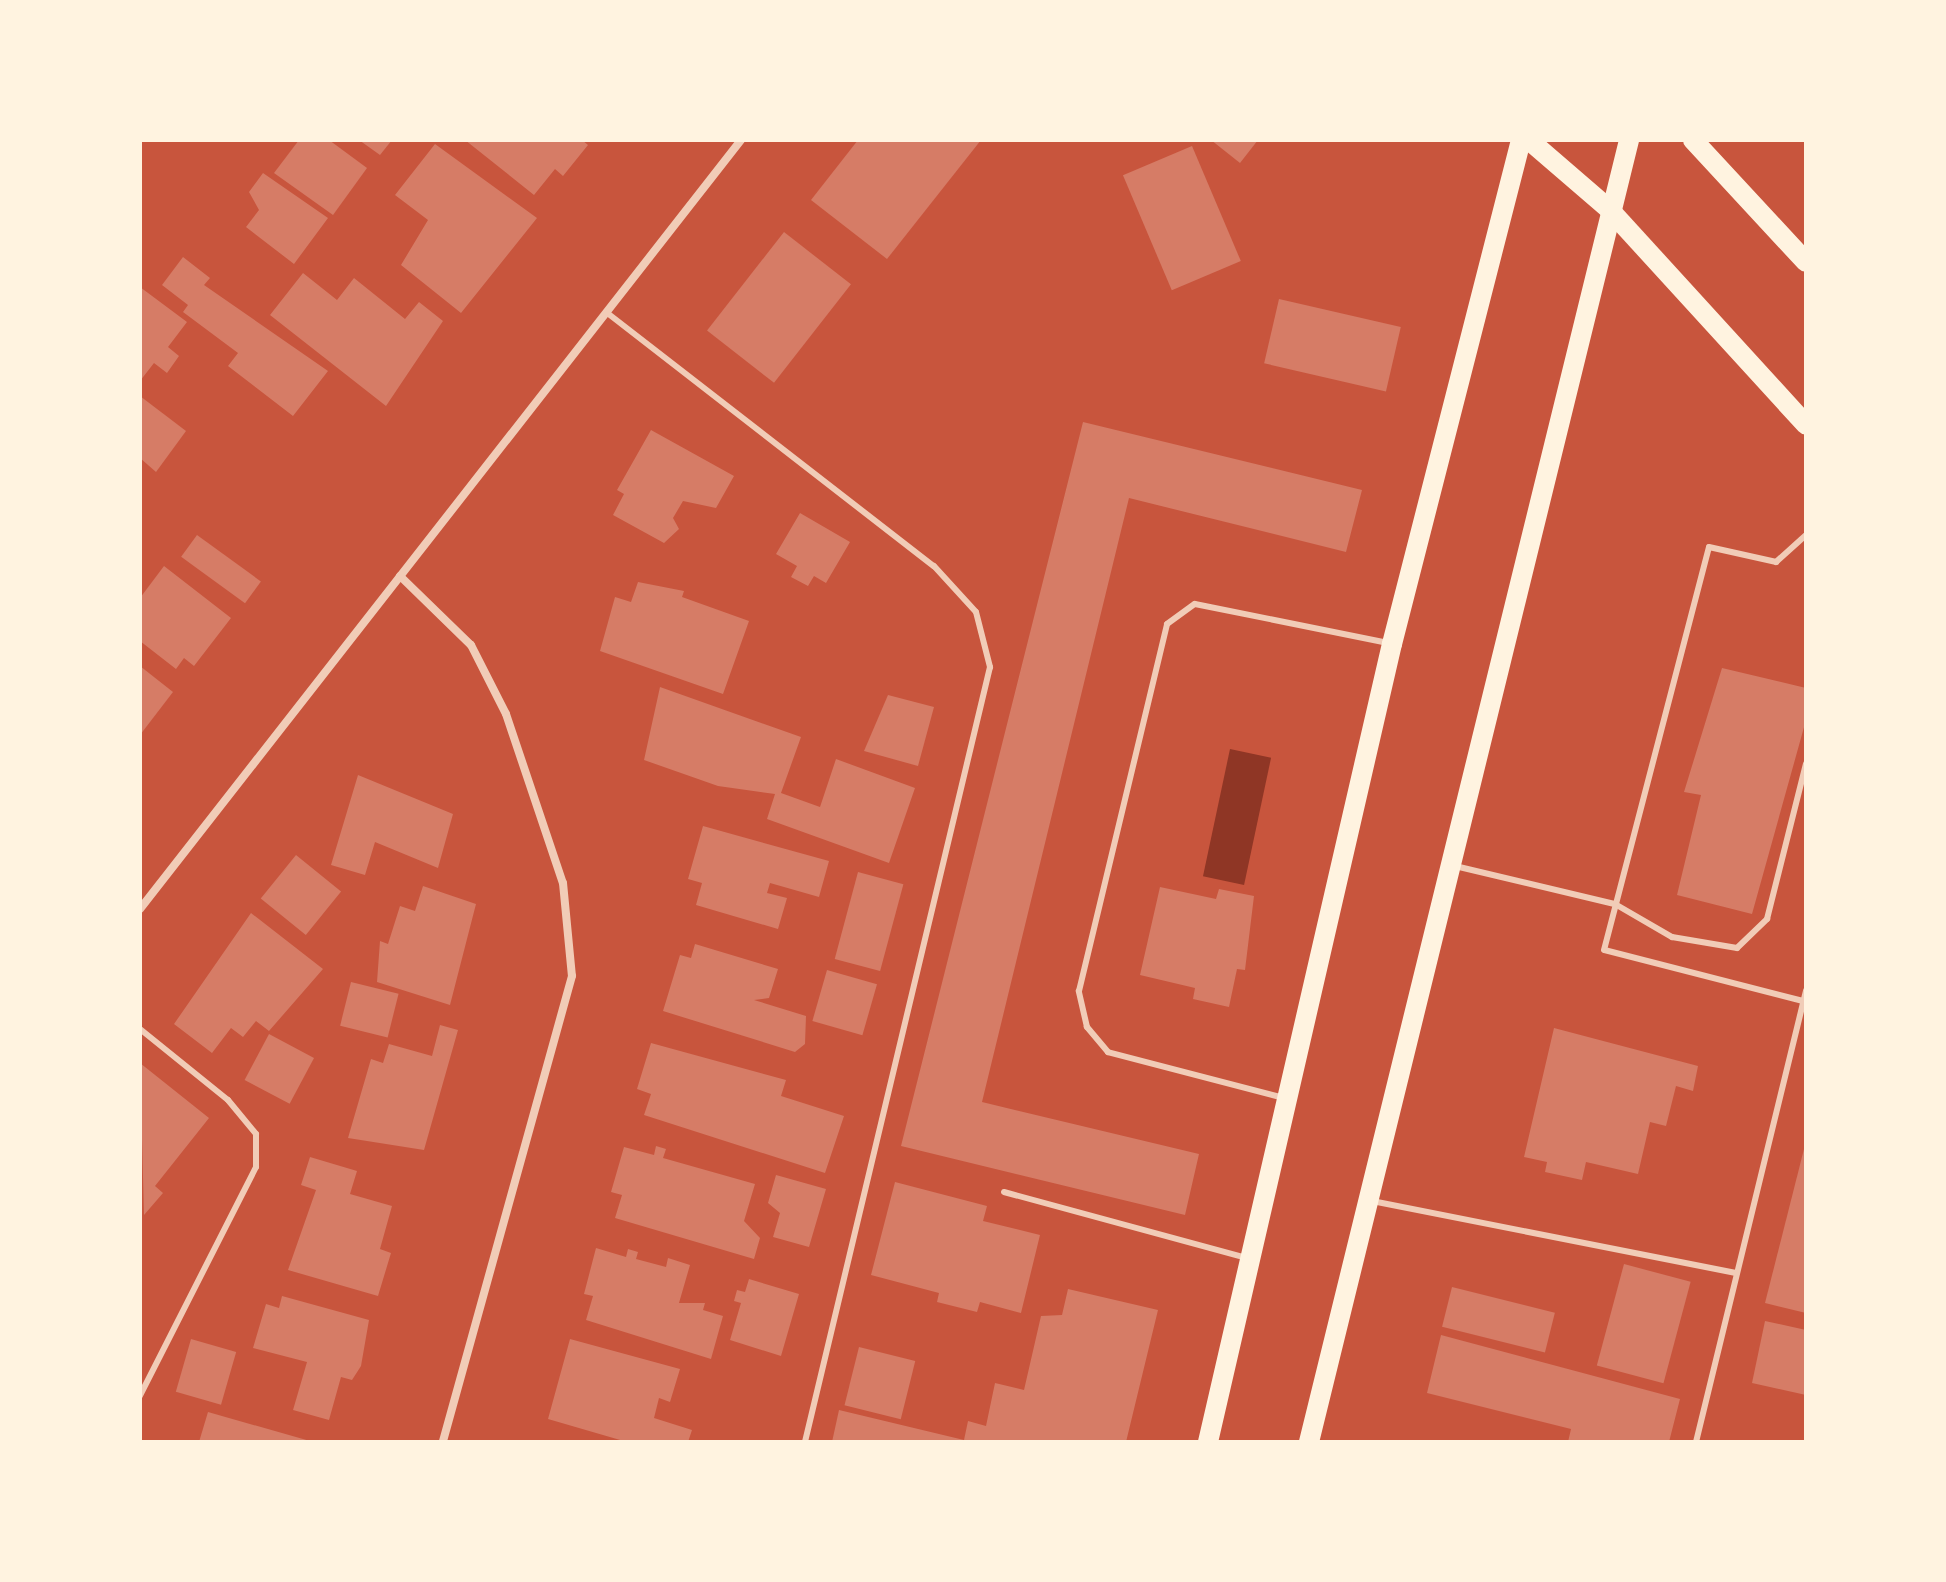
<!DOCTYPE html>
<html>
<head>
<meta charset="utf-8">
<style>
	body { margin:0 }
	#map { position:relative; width:1946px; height:1582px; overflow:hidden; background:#c8553d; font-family:"Open Sans",sans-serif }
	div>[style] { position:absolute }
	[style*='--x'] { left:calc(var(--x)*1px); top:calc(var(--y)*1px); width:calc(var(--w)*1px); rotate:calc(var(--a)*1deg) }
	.water>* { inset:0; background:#8f3625; transform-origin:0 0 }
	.building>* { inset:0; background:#d67c66; transform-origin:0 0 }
	.service>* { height:6px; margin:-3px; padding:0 3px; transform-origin:3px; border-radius:3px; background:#f1ccb7 }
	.minor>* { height:8px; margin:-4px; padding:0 4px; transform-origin:4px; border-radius:4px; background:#f1ccb7 }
	.primary>* { height:20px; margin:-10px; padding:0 10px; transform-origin:10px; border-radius:10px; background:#fff3e0 }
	span { translate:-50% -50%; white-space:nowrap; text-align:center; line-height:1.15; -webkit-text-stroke:6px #fff3e0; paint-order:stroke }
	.frame { position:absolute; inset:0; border:142px solid #fff3e0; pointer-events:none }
</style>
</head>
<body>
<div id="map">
	<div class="water">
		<div style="left:1230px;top:749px;width:42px;height:130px;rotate:12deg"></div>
	</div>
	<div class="building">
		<div style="clip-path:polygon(299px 140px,329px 140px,367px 168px,333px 215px,274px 173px)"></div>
		<div style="clip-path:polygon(359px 140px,392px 140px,380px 155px)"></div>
		<div style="clip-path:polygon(465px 140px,582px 140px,588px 145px,563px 176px,555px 169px,534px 195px)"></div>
		<div style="clip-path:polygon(858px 140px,981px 140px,887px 259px,811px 200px)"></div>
		<div style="clip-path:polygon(1211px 140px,1258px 140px,1240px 163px)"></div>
		<div style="clip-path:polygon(435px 144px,537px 218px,461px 313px,401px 265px,428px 220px,395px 195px)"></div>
		<div style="left:1192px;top:146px;width:125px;height:75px;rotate:67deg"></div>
		<div style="clip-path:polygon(263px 173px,328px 218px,294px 264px,246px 227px,259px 210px,249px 192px)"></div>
		<div style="left:784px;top:232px;width:85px;height:125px;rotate:38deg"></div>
		<div style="clip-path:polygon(183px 257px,210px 278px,204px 285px,328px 371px,293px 416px,228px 366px,238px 353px,183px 312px,188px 305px,162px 285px)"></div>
		<div style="clip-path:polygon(303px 273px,337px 300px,354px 278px,405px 319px,419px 302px,443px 321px,386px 406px,270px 315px)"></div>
		<div style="clip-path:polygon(140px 287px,187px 322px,168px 347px,179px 356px,167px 373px,154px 363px,140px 381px)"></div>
		<div style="left:1279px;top:299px;width:125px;height:66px;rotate:13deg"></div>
		<div style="clip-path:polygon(140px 396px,186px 431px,156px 472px,140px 458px)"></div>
		<div style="clip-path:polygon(1083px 422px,1362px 490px,1346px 552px,1129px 498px,982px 1102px,1199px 1154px,1185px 1215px,901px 1146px)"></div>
		<div style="clip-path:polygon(651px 430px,734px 476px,716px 508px,683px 501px,673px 518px,679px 529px,664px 543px,613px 515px,624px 494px,617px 490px)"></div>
		<div style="clip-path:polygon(800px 513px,850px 542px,826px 583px,814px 576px,808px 586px,791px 577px,797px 566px,776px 554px)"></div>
		<div style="left:197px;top:535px;width:79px;height:27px;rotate:36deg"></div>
		<div style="clip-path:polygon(164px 566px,231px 618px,194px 666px,184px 658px,176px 669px,140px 641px,140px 598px)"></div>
		<div style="clip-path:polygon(638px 582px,684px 591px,682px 597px,749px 621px,723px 694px,600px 651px,615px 597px,631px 602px)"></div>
		<div style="clip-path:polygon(140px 666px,173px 692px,140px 735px)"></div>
		<div style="clip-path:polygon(1722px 668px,1806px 688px,1806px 720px,1752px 914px,1677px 895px,1701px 795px,1684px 792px)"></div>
		<div style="clip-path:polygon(660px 687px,801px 737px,781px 793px,820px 807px,836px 759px,915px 788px,889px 863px,767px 819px,775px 794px,718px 786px,644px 760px)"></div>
		<div style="clip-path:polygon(888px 695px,934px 707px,918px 766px,864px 751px)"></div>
		<div style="clip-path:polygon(358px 775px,453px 814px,438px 868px,375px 842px,365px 875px,331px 865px)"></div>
		<div style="clip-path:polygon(703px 826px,829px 861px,819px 897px,770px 883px,767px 893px,787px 898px,778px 929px,696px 905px,702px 883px,688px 879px)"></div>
		<div style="left:296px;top:855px;width:58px;height:56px;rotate:39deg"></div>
		<div style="left:858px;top:872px;width:47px;height:90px;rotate:15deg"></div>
		<div style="clip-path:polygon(423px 886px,476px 904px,450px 1005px,377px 982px,380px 941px,388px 944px,400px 906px,415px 911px)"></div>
		<div style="clip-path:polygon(1160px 887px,1216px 899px,1219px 889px,1254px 896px,1245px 970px,1237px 969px,1229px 1007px,1193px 999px,1195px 988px,1140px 975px)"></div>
		<div style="clip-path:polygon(251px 913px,323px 969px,269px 1031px,256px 1021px,243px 1037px,231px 1028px,212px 1053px,174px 1024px)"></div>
		<div style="clip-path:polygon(695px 944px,778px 969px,769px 998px,754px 1000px,806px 1016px,805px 1044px,795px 1052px,663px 1011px,680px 955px,691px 958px)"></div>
		<div style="left:827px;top:970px;width:52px;height:53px;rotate:16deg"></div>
		<div style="left:351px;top:982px;width:49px;height:45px;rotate:14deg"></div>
		<div style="clip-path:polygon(440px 1025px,458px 1030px,424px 1150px,348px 1138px,371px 1059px,383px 1063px,389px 1044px,432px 1056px)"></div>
		<div style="clip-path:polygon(1554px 1028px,1698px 1066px,1693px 1091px,1676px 1086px,1666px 1126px,1650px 1122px,1638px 1174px,1586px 1162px,1582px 1180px,1545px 1172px,1547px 1162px,1524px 1157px)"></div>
		<div style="left:269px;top:1034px;width:51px;height:52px;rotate:28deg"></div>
		<div style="clip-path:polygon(651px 1043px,786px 1080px,781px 1096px,844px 1116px,825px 1173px,644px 1115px,651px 1094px,637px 1089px)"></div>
		<div style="clip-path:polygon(140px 1063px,209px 1118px,155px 1186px,163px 1193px,144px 1215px)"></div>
		<div style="clip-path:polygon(1805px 1145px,1806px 1145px,1806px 1313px,1765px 1303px)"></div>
		<div style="clip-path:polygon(656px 1146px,666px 1149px,663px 1158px,755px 1184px,744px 1221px,760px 1238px,754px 1259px,615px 1218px,622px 1195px,611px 1192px,624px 1147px,654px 1155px)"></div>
		<div style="clip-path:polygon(310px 1157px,357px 1171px,350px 1194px,392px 1206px,380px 1249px,391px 1253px,378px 1296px,288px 1270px,316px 1190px,301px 1185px)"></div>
		<div style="clip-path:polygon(776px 1175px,826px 1189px,809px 1247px,773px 1237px,780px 1213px,768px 1203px)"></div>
		<div style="clip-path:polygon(895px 1182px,987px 1206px,983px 1221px,1040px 1235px,1021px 1313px,980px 1302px,977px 1312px,937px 1302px,939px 1293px,871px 1275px)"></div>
		<div style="clip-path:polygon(596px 1248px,626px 1257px,628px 1249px,638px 1252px,636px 1259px,666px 1267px,668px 1258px,690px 1265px,679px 1303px,705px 1303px,703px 1310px,723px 1316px,711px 1359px,586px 1320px,593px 1296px,584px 1294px)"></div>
		<div style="left:1624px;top:1264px;width:69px;height:105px;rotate:15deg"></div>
		<div style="clip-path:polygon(749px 1279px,799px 1294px,781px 1356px,730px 1340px,741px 1303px,734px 1301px,737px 1290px,745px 1292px)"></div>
		<div style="left:1452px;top:1287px;width:106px;height:41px;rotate:14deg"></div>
		<div style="clip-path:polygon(1068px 1289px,1158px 1310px,1126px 1442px,832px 1442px,839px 1410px,964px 1440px,968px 1421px,986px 1426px,995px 1383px,1024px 1390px,1041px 1316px,1062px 1315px)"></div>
		<div style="clip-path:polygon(282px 1296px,369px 1320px,361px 1366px,352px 1380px,341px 1377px,329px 1420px,293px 1410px,307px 1362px,253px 1348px,266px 1304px,279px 1308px)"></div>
		<div style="clip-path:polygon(1765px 1321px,1806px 1330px,1806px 1395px,1752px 1383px)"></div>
		<div style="clip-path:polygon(1441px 1335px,1680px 1399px,1669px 1442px,1568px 1442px,1571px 1429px,1427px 1393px)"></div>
		<div style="left:191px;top:1339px;width:47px;height:55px;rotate:16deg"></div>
		<div style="clip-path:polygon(570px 1339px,680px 1369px,670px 1402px,659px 1398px,654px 1418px,692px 1430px,688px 1442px,627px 1442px,548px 1419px)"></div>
		<div style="left:859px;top:1347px;width:58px;height:60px;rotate:14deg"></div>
		<div style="clip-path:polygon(208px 1412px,310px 1441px,310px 1442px,199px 1442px)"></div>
	</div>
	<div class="service">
		<div style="--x:606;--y:312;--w:415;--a:37.8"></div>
		<div style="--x:934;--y:566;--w:62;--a:47.6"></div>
		<div style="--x:976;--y:612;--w:57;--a:75.7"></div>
		<div style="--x:990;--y:667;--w:797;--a:103.43"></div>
		<div style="--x:1455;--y:866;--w:164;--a:13.4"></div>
		<div style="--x:1615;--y:904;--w:66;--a:30.1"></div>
		<div style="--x:1672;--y:937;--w:66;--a:9.6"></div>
		<div style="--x:1737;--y:948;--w:42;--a:-44"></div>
		<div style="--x:1767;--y:919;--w:160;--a:-75.9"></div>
		<div style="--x:1803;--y:1001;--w:205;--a:-165.6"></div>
		<div style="--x:1604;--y:950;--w:416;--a:-75.4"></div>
		<div style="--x:1709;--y:547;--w:69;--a:12.6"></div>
		<div style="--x:1776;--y:562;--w:40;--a:-42"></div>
		<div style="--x:140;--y:1029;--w:113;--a:38.9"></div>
		<div style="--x:228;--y:1100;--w:44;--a:50.5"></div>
		<div style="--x:256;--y:1134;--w:33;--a:90"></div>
		<div style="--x:256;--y:1167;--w:257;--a:116.9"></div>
		<div style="--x:1284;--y:1098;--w:182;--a:-165.4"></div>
		<div style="--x:1108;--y:1052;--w:33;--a:-130"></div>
		<div style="--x:1087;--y:1027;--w:37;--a:-103"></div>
		<div style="--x:1079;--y:991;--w:377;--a:-76.5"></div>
		<div style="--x:1167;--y:624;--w:34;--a:-36"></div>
		<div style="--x:1195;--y:604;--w:197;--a:11.4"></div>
		<div style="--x:1004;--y:1192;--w:252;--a:15.2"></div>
		<div style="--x:1372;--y:1201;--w:371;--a:11.2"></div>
		<div style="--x:1696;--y:1442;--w:465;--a:-76.3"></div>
	</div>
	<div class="minor">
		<div style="--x:400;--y:576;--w:99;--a:44.2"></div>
		<div style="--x:471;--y:645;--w:77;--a:63.1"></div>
		<div style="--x:506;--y:714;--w:178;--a:71.4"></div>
		<div style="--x:563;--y:883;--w:93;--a:84.5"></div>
		<div style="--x:572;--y:976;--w:484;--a:105.5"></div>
		<div style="--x:140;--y:909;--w:976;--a:-51.99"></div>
	</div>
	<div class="primary">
		<div style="--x:1529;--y:140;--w:106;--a:40.8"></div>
		<div style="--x:1609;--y:209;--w:292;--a:47.6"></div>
		<div style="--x:1693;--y:140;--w:166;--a:47.2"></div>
		<div style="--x:1208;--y:1442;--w:819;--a:-77.02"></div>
		<div style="--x:1392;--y:644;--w:520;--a:-75.64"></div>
		<div style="--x:1309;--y:1442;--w:1341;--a:-76.19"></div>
	</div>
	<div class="frame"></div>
</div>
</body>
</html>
